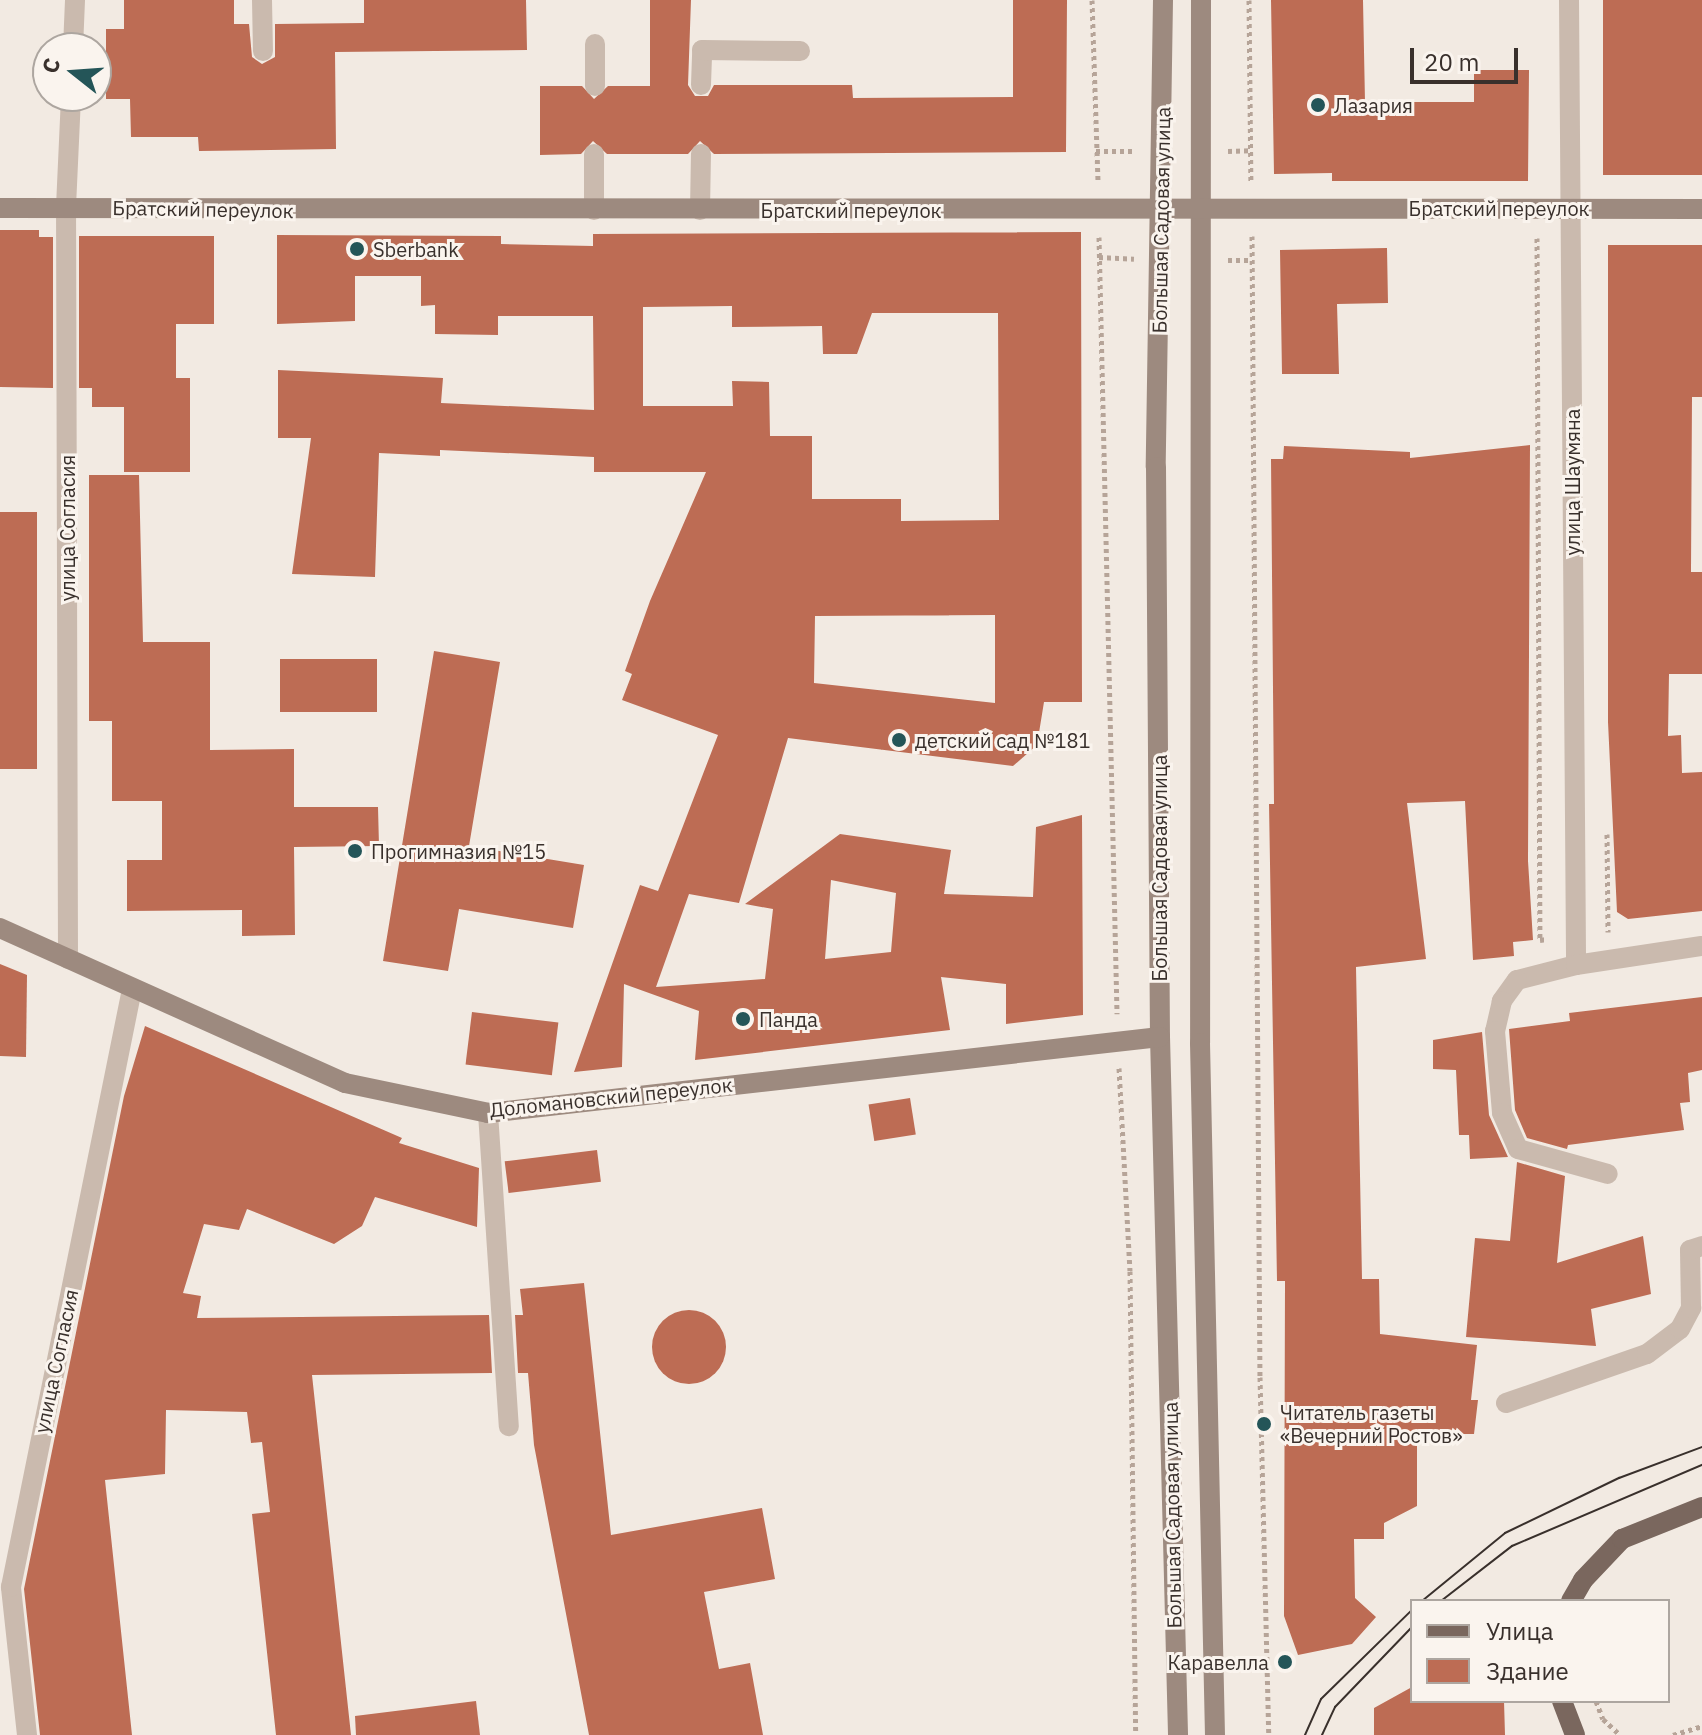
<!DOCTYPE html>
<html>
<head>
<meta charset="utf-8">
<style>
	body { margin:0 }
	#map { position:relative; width:1702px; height:1735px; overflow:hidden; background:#f2eae2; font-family:"IBM Plex Sans",sans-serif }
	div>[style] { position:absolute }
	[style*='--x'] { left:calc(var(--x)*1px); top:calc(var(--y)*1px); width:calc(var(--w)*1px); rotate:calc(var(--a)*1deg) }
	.building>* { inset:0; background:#bd6c54; transform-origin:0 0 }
	.round { border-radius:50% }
	.path>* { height:5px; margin-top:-2.5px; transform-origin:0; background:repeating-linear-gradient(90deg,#b6a498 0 4px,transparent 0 8px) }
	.lane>* { height:20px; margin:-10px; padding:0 10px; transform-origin:10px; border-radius:10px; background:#cabaae }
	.street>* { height:20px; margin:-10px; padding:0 10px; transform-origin:10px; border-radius:10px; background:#cabaae }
	.secondary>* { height:20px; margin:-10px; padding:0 10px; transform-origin:10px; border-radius:10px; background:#9d8a7f }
	.primary>* { height:20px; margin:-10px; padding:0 10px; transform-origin:10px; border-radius:10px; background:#7a675e }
	.tram>* { height:2px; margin:-1px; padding:0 1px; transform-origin:1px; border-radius:1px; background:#39302c }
	.dots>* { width:22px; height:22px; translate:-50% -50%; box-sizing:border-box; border:4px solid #faf4ee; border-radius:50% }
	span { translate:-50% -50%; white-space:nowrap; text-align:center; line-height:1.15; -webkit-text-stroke:6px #faf4ee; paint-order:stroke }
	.poi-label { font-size:20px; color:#39302c }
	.left { translate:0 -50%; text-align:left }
	.right { translate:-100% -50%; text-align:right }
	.street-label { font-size:20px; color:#39302c }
	.legend { position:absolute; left:1410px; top:1599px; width:260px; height:104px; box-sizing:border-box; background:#faf4ee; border:2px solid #ada6a0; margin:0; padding:10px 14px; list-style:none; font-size:24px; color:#39302c }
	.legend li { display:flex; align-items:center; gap:16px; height:40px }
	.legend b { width:40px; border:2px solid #ada6a0 }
	.north { position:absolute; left:32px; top:32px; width:80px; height:80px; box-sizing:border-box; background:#faf4ee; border:2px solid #ada6a0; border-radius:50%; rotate:287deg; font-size:22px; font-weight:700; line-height:32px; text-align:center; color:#39302c }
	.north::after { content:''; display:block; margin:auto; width:28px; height:36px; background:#245558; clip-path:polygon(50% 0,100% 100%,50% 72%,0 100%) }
	.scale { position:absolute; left:1410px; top:48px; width:108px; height:36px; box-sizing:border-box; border:4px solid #39302c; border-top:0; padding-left:10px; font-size:24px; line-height:28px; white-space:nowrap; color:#39302c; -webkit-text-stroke:6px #faf4ee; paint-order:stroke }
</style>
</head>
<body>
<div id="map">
	<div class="building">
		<div style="clip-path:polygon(124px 0,234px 0,234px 24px,249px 24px,252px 57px,262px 64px,275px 57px,275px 24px,364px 23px,364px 0,526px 0,527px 50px,335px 52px,336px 149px,199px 151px,198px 137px,131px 137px,130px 99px,106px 99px,106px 29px,124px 29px)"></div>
		<div style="clip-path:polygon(650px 0,691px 0,688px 85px,695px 96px,708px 96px,714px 85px,852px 85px,853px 98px,1013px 97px,1013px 0,1067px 0,1066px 152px,714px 154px,700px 141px,688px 154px,607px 154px,593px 141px,581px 154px,540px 155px,540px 86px,582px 86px,594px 99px,608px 86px,650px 86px)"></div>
		<div style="clip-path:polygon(1271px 0,1363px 0,1365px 102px,1474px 102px,1474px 70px,1529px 70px,1528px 181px,1332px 181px,1332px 173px,1274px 174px)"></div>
		<div style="left:1603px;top:0;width:99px;height:175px"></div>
		<div style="clip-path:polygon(0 230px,39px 230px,39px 237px,53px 237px,53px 388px,0 387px)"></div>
		<div style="clip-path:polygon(evenodd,1081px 232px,1082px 702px,1044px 702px,1037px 745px,1013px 766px,788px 738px,739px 903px,689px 894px,656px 987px,765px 979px,773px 909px,745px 904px,840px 834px,951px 850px,944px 894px,1033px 897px,1036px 827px,1082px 815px,1083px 1015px,1006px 1024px,1006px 984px,941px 977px,950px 1030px,695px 1060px,699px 1011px,624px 984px,622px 1067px,574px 1072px,640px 885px,658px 891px,718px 735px,622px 700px,632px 674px,625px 671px,650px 601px,706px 472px,594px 472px,594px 457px,440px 450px,440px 456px,379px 453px,375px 577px,292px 574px,311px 438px,278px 438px,278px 370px,443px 378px,441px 403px,594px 410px,593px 316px,498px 316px,498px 335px,435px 334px,435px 305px,421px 306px,421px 276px,355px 276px,355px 321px,277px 324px,277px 235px,501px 236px,501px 244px,593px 246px,593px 234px,1081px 232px,732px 306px,732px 327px,822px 326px,823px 354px,857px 354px,872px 313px,998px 313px,999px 520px,901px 521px,901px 499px,812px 499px,812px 436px,770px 436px,769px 382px,732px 381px,733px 406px,643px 406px,643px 307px,732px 306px,1081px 232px,995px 615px,995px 703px,814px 683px,815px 616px,995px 615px,1081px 232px,831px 880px,896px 893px,891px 952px,825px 959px,831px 880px)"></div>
		<div style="clip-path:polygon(79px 236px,214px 236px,214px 324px,176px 324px,176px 378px,190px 378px,190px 472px,124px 472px,124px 407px,92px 407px,92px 388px,79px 388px)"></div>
		<div style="clip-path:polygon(1608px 245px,1702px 245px,1702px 397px,1692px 397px,1691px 572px,1702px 572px,1702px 674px,1669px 674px,1668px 736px,1681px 735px,1682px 773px,1702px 772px,1702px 911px,1628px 919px,1617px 912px,1608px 722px)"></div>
		<div style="clip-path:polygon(1387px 248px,1388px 303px,1337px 304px,1339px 374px,1282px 374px,1280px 250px)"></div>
		<div style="clip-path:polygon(1530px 445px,1528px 861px,1533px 940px,1513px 942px,1514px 956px,1473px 960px,1465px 801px,1407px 803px,1426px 959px,1356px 967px,1362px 1279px,1379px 1279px,1380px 1334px,1477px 1345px,1471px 1400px,1478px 1400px,1474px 1434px,1417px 1434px,1417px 1506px,1384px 1523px,1384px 1539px,1354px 1539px,1355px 1598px,1376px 1617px,1352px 1644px,1298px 1655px,1284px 1616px,1285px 1281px,1277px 1281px,1269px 804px,1274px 804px,1271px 459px,1283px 459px,1284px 446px,1410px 452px,1410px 458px)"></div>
		<div style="clip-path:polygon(89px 475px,139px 475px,143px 642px,210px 642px,210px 750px,294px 749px,294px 807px,378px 807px,379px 846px,294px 847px,295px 935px,242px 936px,242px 910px,127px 911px,127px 860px,162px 860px,162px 801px,112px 801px,112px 721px,89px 721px)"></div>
		<div style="left:0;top:512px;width:37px;height:257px"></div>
		<div style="clip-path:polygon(434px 651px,500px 662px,469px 846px,584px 865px,573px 928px,459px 909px,448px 971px,383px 961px)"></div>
		<div style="left:280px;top:659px;width:97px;height:53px"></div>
		<div style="clip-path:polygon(0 964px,27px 975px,26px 1057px,0 1056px)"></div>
		<div style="clip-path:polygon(1702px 997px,1702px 1070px,1688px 1073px,1690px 1102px,1680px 1103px,1684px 1130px,1568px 1145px,1567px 1149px,1527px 1138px,1515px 1110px,1509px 1029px,1570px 1021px,1569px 1013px)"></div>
		<div style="left:472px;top:1012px;width:87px;height:53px;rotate:7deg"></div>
		<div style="clip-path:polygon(145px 1026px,402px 1138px,399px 1143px,479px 1168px,477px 1227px,375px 1197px,362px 1226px,334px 1244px,247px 1209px,239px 1230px,204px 1224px,183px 1293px,201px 1296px,197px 1318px,489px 1315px,492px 1373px,312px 1375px,351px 1735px,276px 1735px,252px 1514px,270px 1512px,262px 1442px,251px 1443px,247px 1412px,166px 1410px,165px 1474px,105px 1480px,132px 1735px,40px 1735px,24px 1589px,124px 1096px)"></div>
		<div style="clip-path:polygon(1482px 1032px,1489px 1115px,1508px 1157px,1470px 1159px,1469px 1135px,1459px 1135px,1456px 1070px,1433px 1069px,1433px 1040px)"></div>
		<div style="left:910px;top:1098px;width:37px;height:42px;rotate:81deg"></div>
		<div style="left:597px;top:1150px;width:32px;height:93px;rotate:83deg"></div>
		<div style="clip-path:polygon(1517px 1162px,1565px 1176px,1557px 1263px,1643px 1236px,1651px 1294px,1591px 1309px,1596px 1346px,1466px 1337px,1475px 1238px,1510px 1241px)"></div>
		<div style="clip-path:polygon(584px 1283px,611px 1535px,762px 1508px,775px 1579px,704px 1592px,719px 1669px,750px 1663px,763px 1735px,589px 1735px,534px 1445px,528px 1373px,518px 1373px,515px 1315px,523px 1315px,520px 1289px)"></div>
		<div class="round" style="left:652px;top:1310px;width:74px;height:74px"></div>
		<div style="clip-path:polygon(1412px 1687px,1412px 1701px,1504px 1701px,1505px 1735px,1374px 1735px,1374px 1708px)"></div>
		<div style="clip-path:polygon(476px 1701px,480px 1735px,356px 1735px,355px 1716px)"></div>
	</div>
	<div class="path">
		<div style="--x:1092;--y:0;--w:183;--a:88.1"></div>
		<div style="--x:1249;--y:0;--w:182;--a:89.4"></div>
		<div style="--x:1096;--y:151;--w:38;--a:0"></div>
		<div style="--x:1228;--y:151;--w:23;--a:-2"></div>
		<div style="--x:1252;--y:236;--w:1141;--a:89.6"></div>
		<div style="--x:1260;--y:1377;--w:358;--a:88.6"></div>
		<div style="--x:1099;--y:237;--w:777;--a:88.67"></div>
		<div style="--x:1537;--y:238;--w:702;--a:89.76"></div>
		<div style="--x:1540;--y:940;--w:7;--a:-8"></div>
		<div style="--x:1099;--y:257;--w:35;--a:3"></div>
		<div style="--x:1228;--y:260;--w:24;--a:0"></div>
		<div style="--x:1607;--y:834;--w:98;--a:89.4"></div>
		<div style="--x:1119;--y:1068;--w:203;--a:86.9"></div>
		<div style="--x:1130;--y:1271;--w:464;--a:89.3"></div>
		<div style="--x:1596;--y:1701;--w:19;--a:69"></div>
		<div style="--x:1603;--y:1719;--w:23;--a:43"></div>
		<div style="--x:1673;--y:1735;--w:30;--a:-17"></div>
	</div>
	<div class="lane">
		<div style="--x:262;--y:0;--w:51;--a:88.9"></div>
		<div style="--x:701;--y:85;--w:35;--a:-88"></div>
		<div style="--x:702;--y:50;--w:98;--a:0.6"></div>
		<div style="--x:595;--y:86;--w:42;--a:-90"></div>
		<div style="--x:594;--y:210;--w:56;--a:-90"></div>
		<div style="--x:700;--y:210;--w:56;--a:-89"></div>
		<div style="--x:1576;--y:965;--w:61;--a:165.7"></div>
		<div style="--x:1517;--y:980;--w:26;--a:126"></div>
		<div style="--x:1502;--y:1001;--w:31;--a:103"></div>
		<div style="--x:1495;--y:1031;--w:82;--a:85.1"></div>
		<div style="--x:1502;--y:1113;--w:39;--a:66"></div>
		<div style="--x:1518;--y:1149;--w:93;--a:15.5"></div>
		<div style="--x:488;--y:1113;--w:314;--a:86.2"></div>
		<div style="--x:1506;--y:1403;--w:149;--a:-19.2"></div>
		<div style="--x:1647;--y:1354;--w:41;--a:-37.1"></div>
		<div style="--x:1680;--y:1329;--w:24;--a:-62"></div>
		<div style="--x:1691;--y:1308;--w:58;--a:-91"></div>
		<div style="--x:1690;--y:1250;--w:13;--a:-18"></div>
	</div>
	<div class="street">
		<div style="--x:1569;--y:0;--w:965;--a:89.58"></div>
		<div style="--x:1576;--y:965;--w:127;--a:-8.6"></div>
		<div style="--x:73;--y:48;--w:48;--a:-87.6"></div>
		<div style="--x:68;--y:959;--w:752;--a:-90.15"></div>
		<div style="--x:66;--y:207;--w:111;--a:-87.4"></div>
		<div style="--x:27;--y:1735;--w:149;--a:-96.2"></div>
		<div style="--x:11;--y:1587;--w:610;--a:-78.56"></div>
	</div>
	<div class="secondary">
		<div style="--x:1163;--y:0;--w:467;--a:90.9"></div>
		<div style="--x:1156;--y:467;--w:570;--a:89.6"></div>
		<div style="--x:1160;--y:1037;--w:698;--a:88.52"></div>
		<div style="--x:1201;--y:0;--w:1043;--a:90.05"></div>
		<div style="--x:1200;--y:1043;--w:692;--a:88.76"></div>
		<div style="--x:0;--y:208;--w:1702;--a:0.03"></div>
		<div style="--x:0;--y:928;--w:378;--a:24.2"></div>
		<div style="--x:345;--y:1083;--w:146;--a:11.8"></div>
		<div style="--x:488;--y:1113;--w:676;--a:-6.45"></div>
	</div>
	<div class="primary">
		<div style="--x:1571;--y:1601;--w:24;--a:-60"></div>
		<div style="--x:1583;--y:1580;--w:57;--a:-46.4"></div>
		<div style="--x:1622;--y:1539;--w:86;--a:-21.8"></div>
		<div style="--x:1562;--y:1701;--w:36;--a:69"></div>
	</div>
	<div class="tram">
		<div style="--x:1422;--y:1601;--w:107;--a:-39.3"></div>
		<div style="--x:1505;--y:1533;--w:127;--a:-25.8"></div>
		<div style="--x:1619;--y:1478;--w:89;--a:-20.5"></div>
		<div style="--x:1441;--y:1601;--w:90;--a:-37.8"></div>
		<div style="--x:1512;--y:1546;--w:207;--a:-23.1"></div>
		<div style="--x:1305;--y:1735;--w:39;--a:-66"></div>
		<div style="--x:1321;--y:1699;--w:127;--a:-44.4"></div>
		<div style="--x:1322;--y:1735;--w:31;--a:-65"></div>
		<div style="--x:1335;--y:1707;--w:111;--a:-46.1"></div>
	</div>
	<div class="dots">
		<div style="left:1318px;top:105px;background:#245558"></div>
		<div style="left:357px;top:249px;background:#245558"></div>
		<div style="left:899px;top:740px;background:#245558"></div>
		<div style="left:355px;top:851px;background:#245558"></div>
		<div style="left:743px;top:1019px;background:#245558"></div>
		<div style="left:1264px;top:1424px;background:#245558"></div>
		<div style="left:1285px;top:1662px;background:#245558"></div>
	</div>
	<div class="poi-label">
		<span class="left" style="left:1334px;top:105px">Лазария</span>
		<span class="left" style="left:373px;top:249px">Sberbank</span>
		<span class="left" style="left:915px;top:740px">детский сад №181</span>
		<span class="left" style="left:371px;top:851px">Прогимназия №15</span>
		<span class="left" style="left:759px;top:1019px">Панда</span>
		<span class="left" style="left:1280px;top:1424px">Читатель газеты<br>«Вечерний Ростов»</span>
		<span class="right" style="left:1269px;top:1662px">Каравелла</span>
	</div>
	<div class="street-label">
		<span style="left:1499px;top:208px">Братский переулок</span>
		<span style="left:203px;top:209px;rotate:1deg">Братский переулок</span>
		<span style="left:851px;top:210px">Братский переулок</span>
		<span style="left:1161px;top:220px;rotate:-89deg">Большая Садовая улица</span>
		<span style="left:1572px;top:482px;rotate:-90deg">улица Шаумяна</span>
		<span style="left:67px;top:528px;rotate:-90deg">улица Согласия</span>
		<span style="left:1159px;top:868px;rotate:-90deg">Большая Садовая улица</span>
		<span style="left:611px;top:1097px;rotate:-6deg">Доломановский переулок</span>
		<span style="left:56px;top:1361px;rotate:-78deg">улица Согласия</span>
		<span style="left:1172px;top:1515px;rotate:-91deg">Большая Садовая улица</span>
	</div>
	<ul class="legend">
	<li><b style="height:10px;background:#7a675e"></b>Улица</li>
	<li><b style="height:22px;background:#bd6c54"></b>Здание</li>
	</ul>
	<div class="north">С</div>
	<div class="scale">20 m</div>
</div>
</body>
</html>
